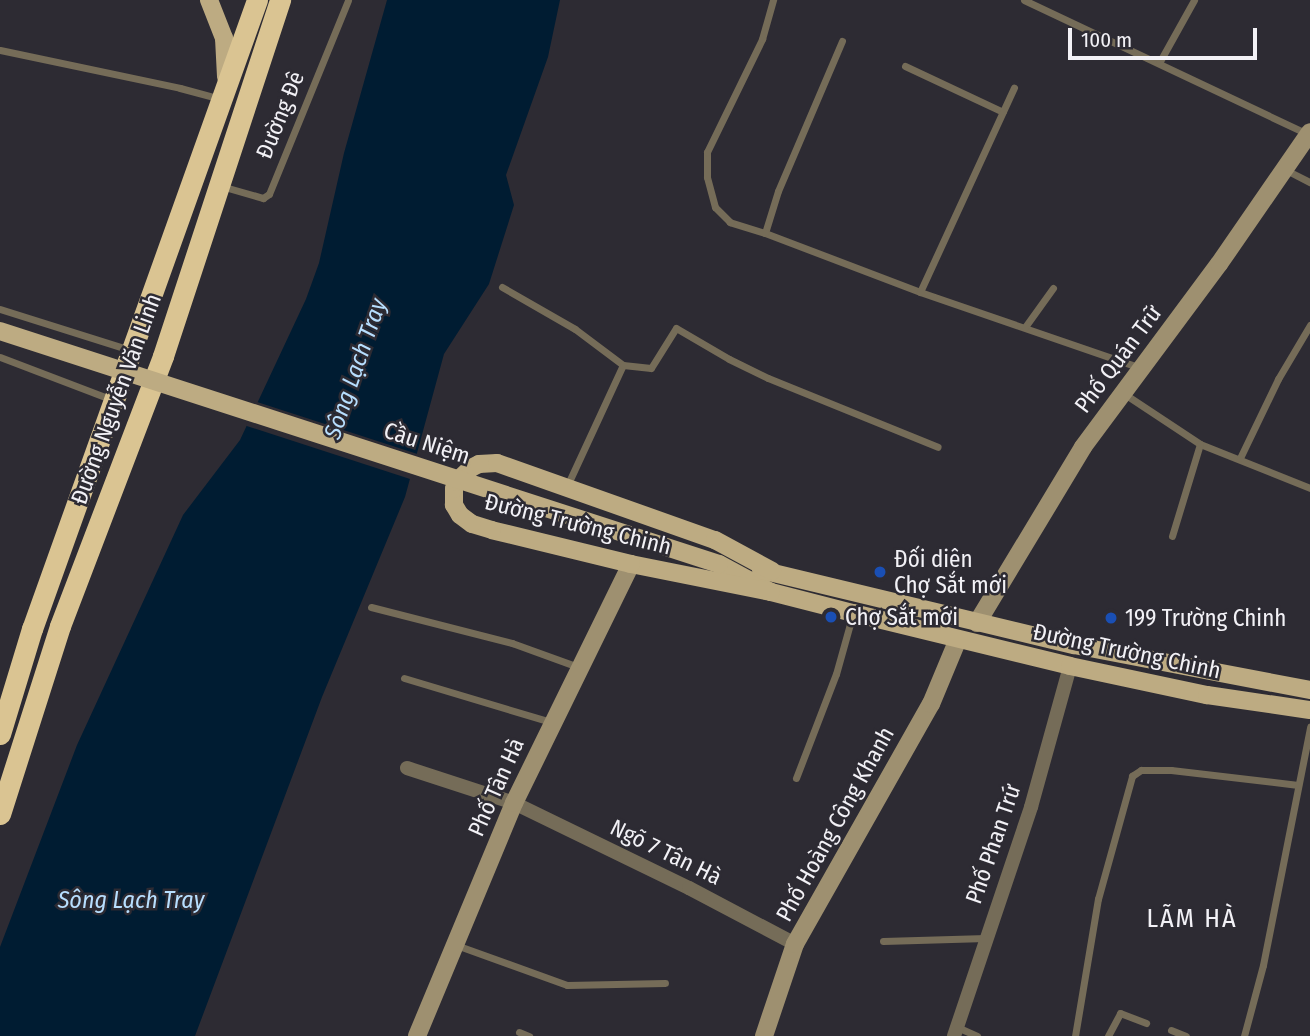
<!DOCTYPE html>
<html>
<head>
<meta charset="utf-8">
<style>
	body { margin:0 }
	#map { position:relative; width:1310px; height:1036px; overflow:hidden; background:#2d2b33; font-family:"Fira Sans Condensed",sans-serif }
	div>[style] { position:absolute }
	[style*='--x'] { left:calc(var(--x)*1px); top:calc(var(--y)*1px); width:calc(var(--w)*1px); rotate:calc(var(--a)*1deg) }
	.water>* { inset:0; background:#001c32 }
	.pier>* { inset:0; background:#2d2b33; transform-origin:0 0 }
	.lane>* { height:7px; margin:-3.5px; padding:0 3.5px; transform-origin:3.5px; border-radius:3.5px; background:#756c58 }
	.street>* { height:14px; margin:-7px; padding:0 7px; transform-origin:7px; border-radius:7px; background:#756c58 }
	.secondary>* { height:18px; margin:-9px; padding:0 9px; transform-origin:9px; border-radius:9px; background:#9e9070 }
	.primary>* { height:18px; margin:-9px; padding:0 9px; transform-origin:9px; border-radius:9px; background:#bdab82 }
	.highway>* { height:21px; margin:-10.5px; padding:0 10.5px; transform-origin:10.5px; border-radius:10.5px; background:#dac492 }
	.primary-bridge>* { height:18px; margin:-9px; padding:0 9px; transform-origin:9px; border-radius:9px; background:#bdab82 }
	.dots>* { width:19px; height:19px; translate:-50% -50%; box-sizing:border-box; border:4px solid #2d2b33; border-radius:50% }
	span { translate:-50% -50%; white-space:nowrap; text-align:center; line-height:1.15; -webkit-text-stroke:5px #2d2b33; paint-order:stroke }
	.street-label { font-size:23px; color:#f2f1f6 }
	.poi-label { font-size:23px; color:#f2f1f6 }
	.left { translate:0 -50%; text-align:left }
	.water-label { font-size:24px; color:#b7defe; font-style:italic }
	.quarter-label { font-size:26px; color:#f2f1f6; letter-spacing:2px }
	.scale { position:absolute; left:1068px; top:28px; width:189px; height:32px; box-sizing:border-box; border:4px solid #f2f1f6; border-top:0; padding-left:9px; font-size:21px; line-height:24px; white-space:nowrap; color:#f2f1f6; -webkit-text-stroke:5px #2d2b33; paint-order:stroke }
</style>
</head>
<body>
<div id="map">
	<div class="water">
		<div style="clip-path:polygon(387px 0,560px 0,548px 57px,506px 175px,514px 205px,489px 284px,444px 354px,405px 497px,322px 697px,195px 1036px,0 1036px,0 947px,77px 745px,183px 515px,240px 440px,306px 299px,319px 263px,344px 153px)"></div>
	</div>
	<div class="pier">
		<div style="left:254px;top:401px;width:175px;height:26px;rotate:18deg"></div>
	</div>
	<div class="lane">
		<div style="--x:1024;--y:0;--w:314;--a:25.3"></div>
		<div style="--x:842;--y:41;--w:163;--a:113.1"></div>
		<div style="--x:778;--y:191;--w:44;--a:107.2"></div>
		<div style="--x:765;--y:233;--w:166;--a:20.8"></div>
		<div style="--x:920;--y:292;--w:234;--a:19"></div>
		<div style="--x:0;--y:50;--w:184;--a:11.9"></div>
		<div style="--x:180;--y:88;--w:38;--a:15"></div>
		<div style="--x:1159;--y:63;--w:72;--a:-60.9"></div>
		<div style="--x:905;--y:66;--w:108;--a:25.1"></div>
		<div style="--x:1286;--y:170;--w:27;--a:27"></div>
		<div style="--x:221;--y:186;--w:44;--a:15.9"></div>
		<div style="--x:263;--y:198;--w:7;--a:-34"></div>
		<div style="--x:269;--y:194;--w:209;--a:-67.8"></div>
		<div style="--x:765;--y:233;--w:37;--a:-163"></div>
		<div style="--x:730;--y:222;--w:21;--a:-135"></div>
		<div style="--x:715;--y:207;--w:31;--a:-105"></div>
		<div style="--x:707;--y:177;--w:25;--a:-90"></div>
		<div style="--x:707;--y:152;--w:126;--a:-64"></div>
		<div style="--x:762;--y:39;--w:41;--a:-74.2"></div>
		<div style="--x:502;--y:287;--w:84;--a:29.9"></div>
		<div style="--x:575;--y:329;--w:60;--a:36.9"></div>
		<div style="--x:920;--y:292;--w:225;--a:-65.3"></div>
		<div style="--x:0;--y:309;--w:136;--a:17.5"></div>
		<div style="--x:1025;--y:327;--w:48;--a:-54.3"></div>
		<div style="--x:0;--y:357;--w:118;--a:20.9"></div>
		<div style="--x:1123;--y:393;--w:92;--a:33.5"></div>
		<div style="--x:1200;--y:444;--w:118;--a:21.8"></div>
		<div style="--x:1240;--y:458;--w:88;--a:-64.3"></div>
		<div style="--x:1278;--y:379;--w:63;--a:-59.3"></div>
		<div style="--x:567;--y:486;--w:133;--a:-65.2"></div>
		<div style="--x:623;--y:365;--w:28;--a:6"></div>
		<div style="--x:651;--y:368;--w:47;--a:-58"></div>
		<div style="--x:676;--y:328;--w:61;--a:30.3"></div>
		<div style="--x:729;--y:359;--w:43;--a:26"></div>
		<div style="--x:768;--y:378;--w:183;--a:22.1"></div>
		<div style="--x:1172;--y:536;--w:96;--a:-73.1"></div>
		<div style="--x:371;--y:607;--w:146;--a:14.3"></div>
		<div style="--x:512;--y:643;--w:73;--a:19.9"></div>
		<div style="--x:404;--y:678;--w:153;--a:16.7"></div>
		<div style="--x:796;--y:778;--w:111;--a:-69"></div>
		<div style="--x:836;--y:674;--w:63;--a:-74.4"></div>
		<div style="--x:883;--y:941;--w:103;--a:-1.7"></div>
		<div style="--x:456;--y:945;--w:118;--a:19.8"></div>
		<div style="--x:567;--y:985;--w:98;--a:-1.2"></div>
		<div style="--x:957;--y:1027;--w:22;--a:24"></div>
		<div style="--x:1171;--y:1030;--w:16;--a:22"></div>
		<div style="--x:519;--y:1032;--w:11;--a:22"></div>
		<div style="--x:1075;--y:1036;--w:139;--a:-80.5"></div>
		<div style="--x:1098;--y:899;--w:128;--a:-74.5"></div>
		<div style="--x:1132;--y:776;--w:11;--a:-34"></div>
		<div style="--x:1141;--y:770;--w:30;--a:0"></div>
		<div style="--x:1171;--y:770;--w:128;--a:6.7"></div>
		<div style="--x:1108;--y:1036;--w:26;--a:-62"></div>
		<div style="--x:1120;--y:1013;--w:28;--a:21"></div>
		<div style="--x:1244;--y:1036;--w:73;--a:-75"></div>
		<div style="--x:1263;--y:965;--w:243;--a:-78.8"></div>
	</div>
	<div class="street">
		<div style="--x:407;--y:768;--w:113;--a:18.1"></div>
		<div style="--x:514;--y:803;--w:195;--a:25.9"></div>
		<div style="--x:689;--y:888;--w:120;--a:27.8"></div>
		<div style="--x:954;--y:1036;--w:242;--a:-71.4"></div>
		<div style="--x:1031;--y:807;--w:146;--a:-74.5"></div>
	</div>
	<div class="secondary">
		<div style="--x:977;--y:623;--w:205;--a:-58.9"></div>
		<div style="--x:1083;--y:447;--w:228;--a:-53.4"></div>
		<div style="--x:1219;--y:264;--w:160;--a:-55.4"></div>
		<div style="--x:417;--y:1036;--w:252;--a:-67.4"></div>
		<div style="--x:514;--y:803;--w:266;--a:-63.9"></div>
		<div style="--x:764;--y:1036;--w:97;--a:-71.4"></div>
		<div style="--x:795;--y:944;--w:276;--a:-60.5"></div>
		<div style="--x:931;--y:704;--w:70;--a:-67.4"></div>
	</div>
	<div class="primary">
		<div style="--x:209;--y:0;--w:41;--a:68.5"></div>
		<div style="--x:224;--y:38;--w:39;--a:87"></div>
		<div style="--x:719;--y:564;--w:59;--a:28.3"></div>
		<div style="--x:771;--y:592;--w:85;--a:14.4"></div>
		<div style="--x:853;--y:613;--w:223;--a:13.7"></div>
		<div style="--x:1070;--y:666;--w:140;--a:12"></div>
		<div style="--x:1207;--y:695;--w:104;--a:8.3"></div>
		<div style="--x:761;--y:570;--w:322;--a:13.5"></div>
		<div style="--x:1074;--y:645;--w:240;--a:10.8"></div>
		<div style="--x:771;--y:592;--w:143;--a:-168.7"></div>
		<div style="--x:631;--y:564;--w:143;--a:-166.3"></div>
		<div style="--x:492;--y:530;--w:21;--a:-163"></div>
		<div style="--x:472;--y:524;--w:15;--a:-143"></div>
		<div style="--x:460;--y:515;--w:12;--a:-121"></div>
		<div style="--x:454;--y:505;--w:16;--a:-90"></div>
		<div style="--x:454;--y:489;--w:7;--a:-74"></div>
		<div style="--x:456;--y:482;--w:21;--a:-43"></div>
		<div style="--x:471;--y:468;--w:9;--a:-27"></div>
		<div style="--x:479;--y:464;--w:18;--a:-3"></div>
		<div style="--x:497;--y:463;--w:231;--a:19.5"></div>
		<div style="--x:715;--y:540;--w:65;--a:28.5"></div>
	</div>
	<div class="highway">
		<div style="--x:0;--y:734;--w:110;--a:-73.1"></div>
		<div style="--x:32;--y:629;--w:668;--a:-70.32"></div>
		<div style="--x:0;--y:814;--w:197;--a:-72.3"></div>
		<div style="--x:60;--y:626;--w:289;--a:-69.1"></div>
		<div style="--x:163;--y:356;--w:375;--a:-71.8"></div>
	</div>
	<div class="primary-bridge">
		<div style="--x:0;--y:331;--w:756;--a:17.96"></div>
	</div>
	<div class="dots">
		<div style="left:880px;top:572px;background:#1a4fb4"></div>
		<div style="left:831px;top:617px;background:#1a4fb4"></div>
		<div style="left:1111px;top:618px;background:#1a4fb4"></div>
	</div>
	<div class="street-label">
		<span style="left:280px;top:115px;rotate:-68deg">Đường Đê</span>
		<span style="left:1118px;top:359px;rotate:-53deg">Phố Quán Trữ</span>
		<span style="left:116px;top:399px;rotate:-70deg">Đường Nguyễn Văn Linh</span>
		<span style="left:427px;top:443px;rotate:18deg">Cầu Niệm</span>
		<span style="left:578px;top:524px;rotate:14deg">Đường Trường Chinh</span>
		<span style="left:1127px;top:651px;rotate:12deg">Đường Trường Chinh</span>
		<span style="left:496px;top:787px;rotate:-66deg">Phố Tân Hà</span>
		<span style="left:835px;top:824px;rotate:-61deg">Phố Hoàng Công Khanh</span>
		<span style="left:993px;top:844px;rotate:-71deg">Phố Phan Trứ</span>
		<span style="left:666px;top:852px;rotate:26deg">Ngõ 7 Tân Hà</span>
	</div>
	<div class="poi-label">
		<span class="left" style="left:894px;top:572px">Đối diện<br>Chợ Sắt mới</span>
		<span class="left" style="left:845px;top:617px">Chợ Sắt mới</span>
		<span class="left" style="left:1125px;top:618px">199 Trường Chinh</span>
	</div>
	<div class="water-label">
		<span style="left:356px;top:369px;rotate:-71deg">Sông Lạch Tray</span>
		<span style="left:131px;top:901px">Sông Lạch Tray</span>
	</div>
	<div class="quarter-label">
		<span style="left:1192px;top:919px">LÃM HÀ</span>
	</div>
	<div class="scale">100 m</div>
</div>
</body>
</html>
